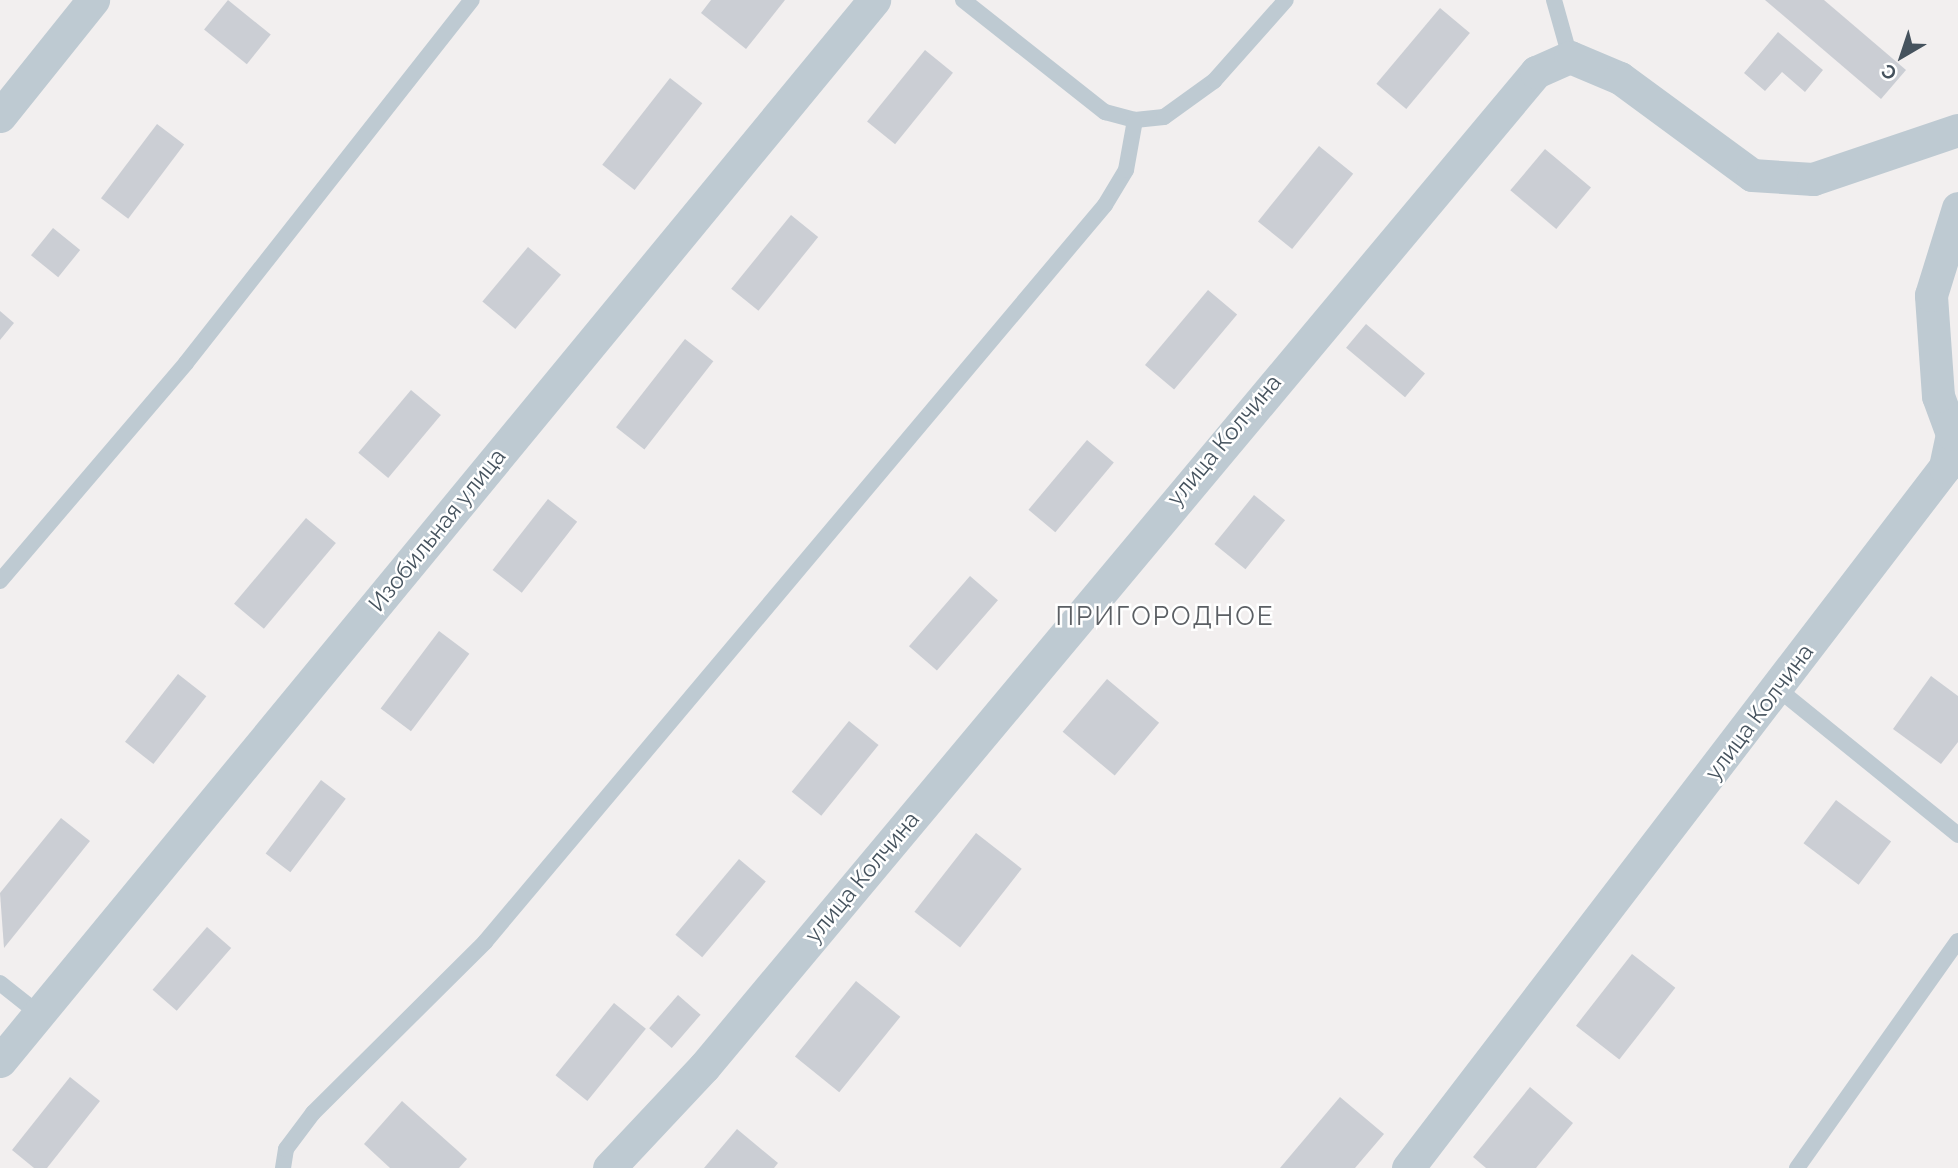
<!DOCTYPE html>
<html>
<head>
<meta charset="utf-8">
<style>
	body { margin:0 }
	#map { position:relative; width:1958px; height:1168px; overflow:hidden; background:#f2efef; font-family:Raleway,sans-serif }
	div>[style] { position:absolute }
	[style*='--x'] { left:calc(var(--x)*1px); top:calc(var(--y)*1px); width:calc(var(--w)*1px); rotate:calc(var(--a)*1deg) }
	.building>* { inset:0; background:#cbced4; transform-origin:0 0 }
	.service>* { height:16px; margin:-8px; padding:0 8px; transform-origin:8px; border-radius:8px; background:#becad2 }
	.minor>* { height:33px; margin:-16.5px; padding:0 16.5px; transform-origin:16.5px; border-radius:16.5px; background:#becad2 }
	span { translate:-50% -50%; white-space:nowrap; text-align:center; line-height:1.15; -webkit-text-stroke:5px #fff; paint-order:stroke }
	.street-label { font-size:23px; color:#46535e }
	.quarter-label { font-size:26px; color:#5b5f64; letter-spacing:2px }
	.north { position:absolute; left:1867px; top:21px; width:70px; height:70px; -webkit-text-stroke:5px #fff; paint-order:stroke; rotate:219deg; font-size:19px; font-weight:700; line-height:28px; text-align:center; color:#46535e }
	.north::after { content:''; display:block; margin:auto; width:24px; height:32px; background:#46535e; clip-path:polygon(50% 0,100% 100%,50% 72%,0 100%) }
</style>
</head>
<body>
<div id="map">
	<div class="building">
		<div style="left:228px;top:0;width:55px;height:38px;rotate:39deg"></div>
		<div style="clip-path:polygon(711px 0,785px 0,746px 49px,701px 13px)"></div>
		<div style="clip-path:polygon(1765px 0,1824px 0,1906px 70px,1881px 99px)"></div>
		<div style="left:1440px;top:8px;width:39px;height:99px;rotate:40deg"></div>
		<div style="clip-path:polygon(1778px 32px,1823px 70px,1805px 92px,1782px 72px,1765px 91px,1744px 73px)"></div>
		<div style="left:925px;top:50px;width:36px;height:92px;rotate:39deg"></div>
		<div style="left:670px;top:78px;width:41px;height:110px;rotate:38deg"></div>
		<div style="left:157px;top:124px;width:34px;height:93px;rotate:37deg"></div>
		<div style="left:1319px;top:146px;width:44px;height:97px;rotate:39deg"></div>
		<div style="left:1545px;top:149px;width:60px;height:54px;rotate:40deg"></div>
		<div style="left:791px;top:215px;width:35px;height:95px;rotate:39deg"></div>
		<div style="left:53px;top:228px;width:35px;height:35px;rotate:39deg"></div>
		<div style="left:528px;top:247px;width:43px;height:71px;rotate:40deg"></div>
		<div style="left:1208px;top:290px;width:38px;height:98px;rotate:40deg"></div>
		<div style="clip-path:polygon(0 311px,14px 323px,0 340px)"></div>
		<div style="left:1366px;top:324px;width:77px;height:31px;rotate:40deg"></div>
		<div style="left:685px;top:339px;width:36px;height:112px;rotate:38deg"></div>
		<div style="left:411px;top:390px;width:39px;height:82px;rotate:40deg"></div>
		<div style="left:1087px;top:440px;width:35px;height:91px;rotate:40deg"></div>
		<div style="left:1254px;top:495px;width:40px;height:63px;rotate:39deg"></div>
		<div style="left:548px;top:499px;width:37px;height:90px;rotate:38deg"></div>
		<div style="left:306px;top:518px;width:39px;height:112px;rotate:40deg"></div>
		<div style="left:970px;top:576px;width:37px;height:93px;rotate:41deg"></div>
		<div style="left:439px;top:631px;width:38px;height:97px;rotate:37deg"></div>
		<div style="left:178px;top:674px;width:36px;height:86px;rotate:38deg"></div>
		<div style="clip-path:polygon(1931px 676px,1958px 696px,1958px 742px,1941px 764px,1893px 729px)"></div>
		<div style="left:1107px;top:679px;width:68px;height:69px;rotate:40deg"></div>
		<div style="left:849px;top:721px;width:38px;height:91px;rotate:39deg"></div>
		<div style="left:321px;top:780px;width:31px;height:92px;rotate:37deg"></div>
		<div style="left:1836px;top:800px;width:69px;height:54px;rotate:37deg"></div>
		<div style="clip-path:polygon(61px 818px,90px 841px,4px 948px,0 893px)"></div>
		<div style="left:976px;top:833px;width:58px;height:100px;rotate:38deg"></div>
		<div style="left:739px;top:859px;width:35px;height:99px;rotate:40deg"></div>
		<div style="left:207px;top:927px;width:32px;height:83px;rotate:41deg"></div>
		<div style="left:1632px;top:954px;width:55px;height:91px;rotate:38deg"></div>
		<div style="left:856px;top:981px;width:57px;height:97px;rotate:39deg"></div>
		<div style="left:678px;top:995px;width:30px;height:44px;rotate:41deg"></div>
		<div style="left:614px;top:1003px;width:41px;height:93px;rotate:39deg"></div>
		<div style="clip-path:polygon(70px 1077px,100px 1101px,47px 1168px,34px 1168px,12px 1150px)"></div>
		<div style="clip-path:polygon(1530px 1087px,1573px 1123px,1536px 1168px,1486px 1168px,1473px 1157px)"></div>
		<div style="clip-path:polygon(1340px 1097px,1384px 1134px,1355px 1168px,1280px 1168px)"></div>
		<div style="clip-path:polygon(402px 1101px,467px 1159px,459px 1168px,390px 1168px,364px 1144px)"></div>
		<div style="clip-path:polygon(737px 1129px,778px 1163px,774px 1168px,704px 1168px)"></div>
	</div>
	<div class="service">
		<div style="--x:963;--y:0;--w:181;--a:38.3"></div>
		<div style="--x:1105;--y:112;--w:31;--a:15"></div>
		<div style="--x:1135;--y:120;--w:29;--a:-6"></div>
		<div style="--x:1164;--y:117;--w:62;--a:-35.8"></div>
		<div style="--x:1214;--y:81;--w:108;--a:-48.4"></div>
		<div style="--x:1554;--y:0;--w:59;--a:74.3"></div>
		<div style="--x:0;--y:581;--w:287;--a:-49.5"></div>
		<div style="--x:186;--y:363;--w:462;--a:-51.8"></div>
		<div style="--x:1778;--y:689;--w:232;--a:39"></div>
		<div style="--x:0;--y:983;--w:50;--a:38.5"></div>
		<div style="--x:283;--y:1168;--w:19;--a:-81"></div>
		<div style="--x:286;--y:1149;--w:45;--a:-53.1"></div>
		<div style="--x:313;--y:1113;--w:243;--a:-44.8"></div>
		<div style="--x:485;--y:942;--w:963;--a:-49.93"></div>
		<div style="--x:1105;--y:205;--w:41;--a:-59"></div>
		<div style="--x:1126;--y:170;--w:51;--a:-79.8"></div>
		<div style="--x:1797;--y:1168;--w:278;--a:-54.7"></div>
	</div>
	<div class="minor">
		<div style="--x:0;--y:116;--w:149;--a:-51.3"></div>
		<div style="--x:0;--y:1061;--w:1375;--a:-50.52"></div>
		<div style="--x:609;--y:1168;--w:139;--a:-46.8"></div>
		<div style="--x:704;--y:1067;--w:1297;--a:-50.1"></div>
		<div style="--x:1536;--y:72;--w:37;--a:-24"></div>
		<div style="--x:1570;--y:57;--w:54;--a:22.8"></div>
		<div style="--x:1620;--y:78;--w:164;--a:36.3"></div>
		<div style="--x:1752;--y:175;--w:61;--a:3.8"></div>
		<div style="--x:1813;--y:179;--w:153;--a:-18.7"></div>
		<div style="--x:1408;--y:1168;--w:883;--a:-52.55"></div>
		<div style="--x:1945;--y:467;--w:34;--a:-78"></div>
		<div style="--x:1952;--y:434;--w:40;--a:-110.2"></div>
		<div style="--x:1938;--y:396;--w:101;--a:-94"></div>
		<div style="--x:1931;--y:295;--w:91;--a:-72.8"></div>
	</div>
	<div class="street-label">
		<span style="left:1224px;top:440px;rotate:-50deg">улица Колчина</span>
		<span style="left:437px;top:530px;rotate:-51deg">Изобильная улица</span>
		<span style="left:1759px;top:712px;rotate:-53deg">улица Колчина</span>
		<span style="left:862px;top:877px;rotate:-50deg">улица Колчина</span>
	</div>
	<div class="quarter-label">
		<span style="left:1165px;top:617px">ПРИГОРОДНОЕ</span>
	</div>
	<div class="north">С</div>
</div>
</body>
</html>
